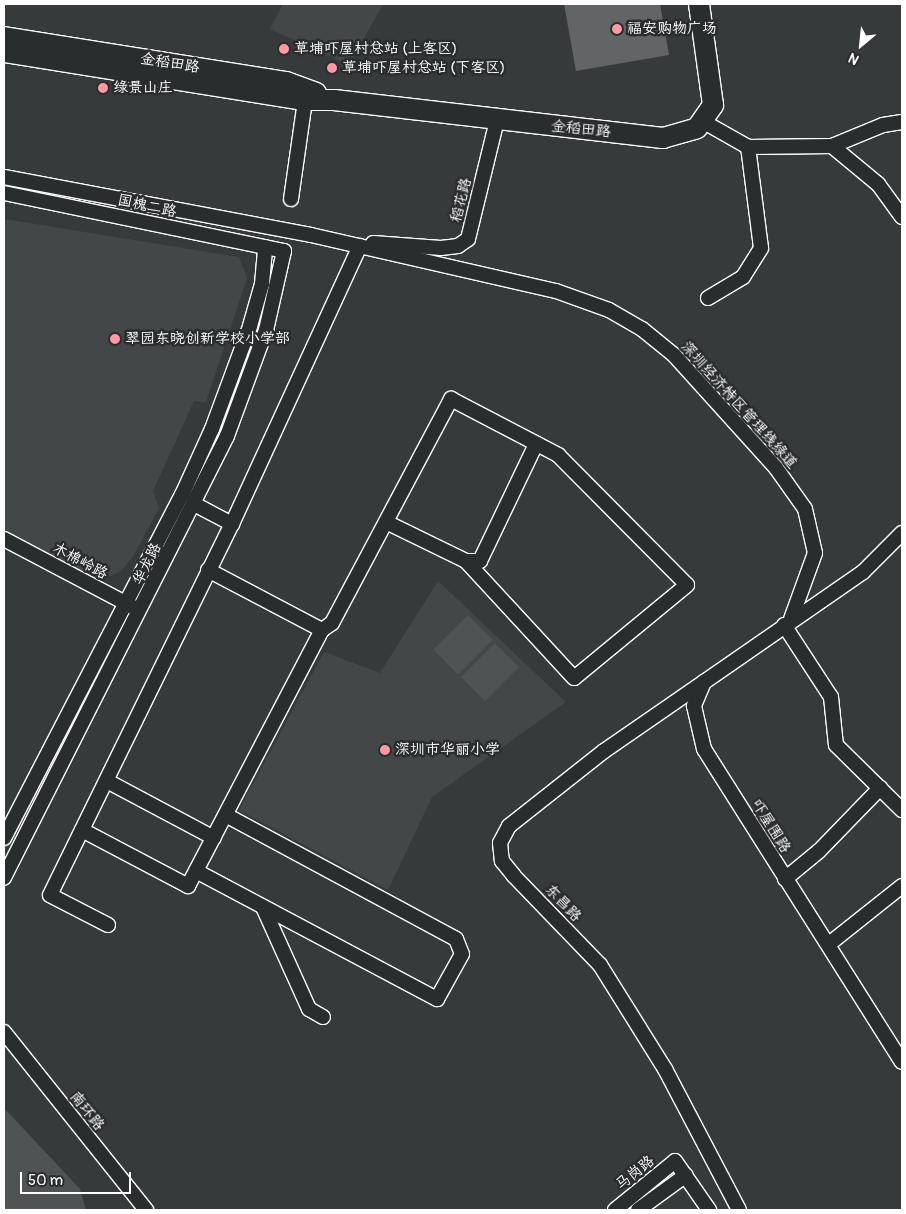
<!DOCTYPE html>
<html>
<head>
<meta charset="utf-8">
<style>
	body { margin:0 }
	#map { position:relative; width:906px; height:1214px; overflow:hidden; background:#373a3b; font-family:Pangolin,"LXGW WenKai TC",sans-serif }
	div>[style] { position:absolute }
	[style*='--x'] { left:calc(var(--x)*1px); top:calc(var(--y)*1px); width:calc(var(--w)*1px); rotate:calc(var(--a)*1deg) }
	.built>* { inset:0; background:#444748 }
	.green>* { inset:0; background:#505354; transform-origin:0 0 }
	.building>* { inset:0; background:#636465 }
	.roads { filter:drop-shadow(1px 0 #fff) drop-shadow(-1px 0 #fff) drop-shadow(0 1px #fff) drop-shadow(0 -1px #fff) }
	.street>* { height:14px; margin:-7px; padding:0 7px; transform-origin:7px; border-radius:7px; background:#2a2d2e }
	.secondary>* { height:20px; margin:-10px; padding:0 10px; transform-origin:10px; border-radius:10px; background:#2a2d2e }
	.dots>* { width:14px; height:14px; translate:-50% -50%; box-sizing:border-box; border:2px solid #2a2d2e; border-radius:50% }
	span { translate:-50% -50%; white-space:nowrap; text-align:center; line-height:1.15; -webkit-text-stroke:5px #2a2d2e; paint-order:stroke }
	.poi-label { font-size:15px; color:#fff }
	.left { translate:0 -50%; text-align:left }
	.street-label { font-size:15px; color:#fff }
	.frame { position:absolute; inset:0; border:5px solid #fff; pointer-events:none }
	.north { position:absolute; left:836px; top:20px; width:50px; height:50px; -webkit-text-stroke:4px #2a2d2e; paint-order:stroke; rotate:208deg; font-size:14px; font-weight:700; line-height:20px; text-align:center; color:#fff }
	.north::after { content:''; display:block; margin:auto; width:18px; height:22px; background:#fff; clip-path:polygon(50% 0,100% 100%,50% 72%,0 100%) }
	.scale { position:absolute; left:20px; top:1172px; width:111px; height:22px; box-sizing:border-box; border:2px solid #fff; border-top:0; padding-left:6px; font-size:15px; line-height:18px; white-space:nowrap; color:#fff; -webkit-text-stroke:4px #2a2d2e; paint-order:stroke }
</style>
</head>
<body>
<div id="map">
	<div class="built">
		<div style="clip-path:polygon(283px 4px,383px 4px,349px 65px,270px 29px)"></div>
		<div style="clip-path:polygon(4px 219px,239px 257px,247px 278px,206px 402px,194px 401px,153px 491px,159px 508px,134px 555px,122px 570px,105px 579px,91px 578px,4px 532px)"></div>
		<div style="clip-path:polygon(438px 581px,566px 702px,432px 797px,388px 890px,239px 810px,324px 652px,380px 673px)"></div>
	</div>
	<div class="green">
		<div style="left:468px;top:615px;width:35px;height:49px;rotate:45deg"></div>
		<div style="left:495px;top:643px;width:34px;height:48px;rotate:45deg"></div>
		<div style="clip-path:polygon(4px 1108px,80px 1189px,86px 1210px,4px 1210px)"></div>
	</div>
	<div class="building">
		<div style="clip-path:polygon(564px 4px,660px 4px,669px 55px,576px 71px)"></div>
	</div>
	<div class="roads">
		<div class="street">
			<div style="--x:704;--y:122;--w:51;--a:29.6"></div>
			<div style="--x:748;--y:147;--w:84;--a:-0.7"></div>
			<div style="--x:832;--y:146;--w:60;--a:39.6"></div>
			<div style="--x:878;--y:184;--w:41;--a:54"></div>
			<div style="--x:832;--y:146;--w:55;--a:-22.4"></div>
			<div style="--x:883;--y:125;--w:19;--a:-9"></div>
			<div style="--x:4;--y:177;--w:312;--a:10.7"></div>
			<div style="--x:311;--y:235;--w:251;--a:12.9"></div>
			<div style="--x:556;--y:291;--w:56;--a:19.7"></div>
			<div style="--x:609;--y:310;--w:38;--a:30"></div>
			<div style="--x:642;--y:329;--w:41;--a:39.1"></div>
			<div style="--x:674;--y:355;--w:152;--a:47.9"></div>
			<div style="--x:776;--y:468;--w:50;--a:54.7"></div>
			<div style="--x:805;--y:509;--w:45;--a:77.2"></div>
			<div style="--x:815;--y:553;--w:70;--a:110"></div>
			<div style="--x:4;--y:193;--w:286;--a:11.7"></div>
			<div style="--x:284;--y:251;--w:81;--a:102.8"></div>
			<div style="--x:266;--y:330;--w:113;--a:110.2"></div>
			<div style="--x:227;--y:436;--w:495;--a:116.8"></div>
			<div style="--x:291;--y:199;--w:107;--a:-81.9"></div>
			<div style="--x:373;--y:243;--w:68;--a:4.2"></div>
			<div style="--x:441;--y:248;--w:17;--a:-7"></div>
			<div style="--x:458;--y:246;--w:12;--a:-35"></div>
			<div style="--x:468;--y:239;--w:122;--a:-76.3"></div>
			<div style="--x:708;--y:298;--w:41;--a:-31"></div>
			<div style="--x:743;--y:277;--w:34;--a:-58"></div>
			<div style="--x:761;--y:248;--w:102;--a:-97.3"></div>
			<div style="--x:196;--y:505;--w:41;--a:27.8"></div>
			<div style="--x:386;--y:522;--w:89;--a:26"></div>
			<div style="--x:466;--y:561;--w:14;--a:0"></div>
			<div style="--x:480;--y:561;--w:130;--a:-64.4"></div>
			<div style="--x:902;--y:533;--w:55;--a:135"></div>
			<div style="--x:863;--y:572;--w:193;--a:145.3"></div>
			<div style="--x:704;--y:682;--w:26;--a:113"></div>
			<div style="--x:694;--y:706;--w:44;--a:76.9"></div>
			<div style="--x:704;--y:749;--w:370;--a:57.7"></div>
			<div style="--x:4;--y:539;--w:146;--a:27.8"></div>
			<div style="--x:208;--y:570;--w:129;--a:27.8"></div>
			<div style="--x:322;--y:630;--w:12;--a:-35"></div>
			<div style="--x:332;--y:623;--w:254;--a:-62"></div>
			<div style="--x:451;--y:399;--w:121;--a:27.6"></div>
			<div style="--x:558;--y:455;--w:183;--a:45.2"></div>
			<div style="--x:687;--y:585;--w:146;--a:140.5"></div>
			<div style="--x:574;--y:678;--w:159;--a:-132.7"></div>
			<div style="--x:784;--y:625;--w:86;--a:56.9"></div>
			<div style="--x:831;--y:697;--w:48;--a:84.1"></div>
			<div style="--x:836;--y:745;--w:93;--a:44.6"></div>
			<div style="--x:704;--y:682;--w:121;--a:145.4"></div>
			<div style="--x:604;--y:751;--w:121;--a:141.7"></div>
			<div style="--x:509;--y:826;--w:19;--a:118"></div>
			<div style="--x:500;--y:843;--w:18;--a:84"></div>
			<div style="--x:502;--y:861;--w:19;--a:51"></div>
			<div style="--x:514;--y:876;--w:124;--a:46"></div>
			<div style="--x:600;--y:965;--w:123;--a:58"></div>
			<div style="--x:665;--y:1069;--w:159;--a:62.3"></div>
			<div style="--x:107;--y:781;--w:121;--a:28"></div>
			<div style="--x:82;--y:830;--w:120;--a:27.8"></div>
			<div style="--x:188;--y:886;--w:289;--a:-62.4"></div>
			<div style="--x:4;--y:838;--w:386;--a:-62.6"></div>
			<div style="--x:182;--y:495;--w:72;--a:-65.6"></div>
			<div style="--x:212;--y:429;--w:110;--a:-69.7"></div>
			<div style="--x:250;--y:326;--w:44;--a:-74.1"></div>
			<div style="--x:262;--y:284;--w:37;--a:-85"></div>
			<div style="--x:196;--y:871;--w:273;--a:28"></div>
			<div style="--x:437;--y:999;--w:51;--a:-60.9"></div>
			<div style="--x:462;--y:954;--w:16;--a:-112"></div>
			<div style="--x:456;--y:939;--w:261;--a:-151.7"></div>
			<div style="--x:785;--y:879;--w:44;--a:-39.5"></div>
			<div style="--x:819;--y:851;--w:88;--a:-45.9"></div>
			<div style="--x:263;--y:907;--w:112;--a:65.7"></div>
			<div style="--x:309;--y:1009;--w:16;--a:30"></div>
			<div style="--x:108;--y:925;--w:65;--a:-152.7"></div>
			<div style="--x:50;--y:895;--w:413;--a:-63.9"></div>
			<div style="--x:232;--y:524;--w:306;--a:-65.3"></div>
			<div style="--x:829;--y:944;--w:93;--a:-38.5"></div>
			<div style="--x:4;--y:1032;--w:228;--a:51.4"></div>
			<div style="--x:615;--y:1210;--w:77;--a:-39.2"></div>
			<div style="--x:675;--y:1161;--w:60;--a:55.2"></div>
			<div style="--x:638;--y:1210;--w:59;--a:-36.1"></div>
		</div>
		<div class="secondary">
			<div style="--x:4;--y:37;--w:286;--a:9.1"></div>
			<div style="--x:286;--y:82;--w:32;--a:20"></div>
			<div style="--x:4;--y:52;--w:304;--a:9.1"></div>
			<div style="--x:304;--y:100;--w:30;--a:0"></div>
			<div style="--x:334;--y:100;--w:331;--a:6.6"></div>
			<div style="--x:663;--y:138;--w:35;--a:-16"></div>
			<div style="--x:697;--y:128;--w:28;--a:-55"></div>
			<div style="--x:713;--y:105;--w:102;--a:-97.9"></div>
		</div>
	</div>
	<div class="dots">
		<div style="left:617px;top:29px;background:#ff9aa2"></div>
		<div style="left:284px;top:49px;background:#ff9aa2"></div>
		<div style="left:332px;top:68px;background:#ff9aa2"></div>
		<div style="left:103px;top:88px;background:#ff9aa2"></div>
		<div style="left:115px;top:339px;background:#ff9aa2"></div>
		<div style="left:385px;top:750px;background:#ff9aa2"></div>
	</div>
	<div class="poi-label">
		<span class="left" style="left:627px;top:29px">福安购物广场</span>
		<span class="left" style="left:294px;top:49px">草埔吓屋村总站 (上客区)</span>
		<span class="left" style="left:342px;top:68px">草埔吓屋村总站 (下客区)</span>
		<span class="left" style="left:113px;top:88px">绿景山庄</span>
		<span class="left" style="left:125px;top:339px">翠园东晓创新学校小学部</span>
		<span class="left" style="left:395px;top:750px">深圳市华丽小学</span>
	</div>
	<div class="street-label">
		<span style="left:170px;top:63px;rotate:9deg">金稻田路</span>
		<span style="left:581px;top:129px;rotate:6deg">金稻田路</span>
		<span style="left:461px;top:200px;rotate:-76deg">稻花路</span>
		<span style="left:147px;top:206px;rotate:12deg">国槐二路</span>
		<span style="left:739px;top:405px;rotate:48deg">深圳经济特区管理线绿道</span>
		<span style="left:80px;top:561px;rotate:28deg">木棉岭路</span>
		<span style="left:147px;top:564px;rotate:-63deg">华龙路</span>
		<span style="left:771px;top:826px;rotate:58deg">吓屋围路</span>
		<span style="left:563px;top:903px;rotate:46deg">东昌路</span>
		<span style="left:87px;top:1111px;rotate:51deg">南环路</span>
		<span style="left:635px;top:1173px;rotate:-39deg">马岗路</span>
	</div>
	<div class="frame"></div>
	<div class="north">N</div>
	<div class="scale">50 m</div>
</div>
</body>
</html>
